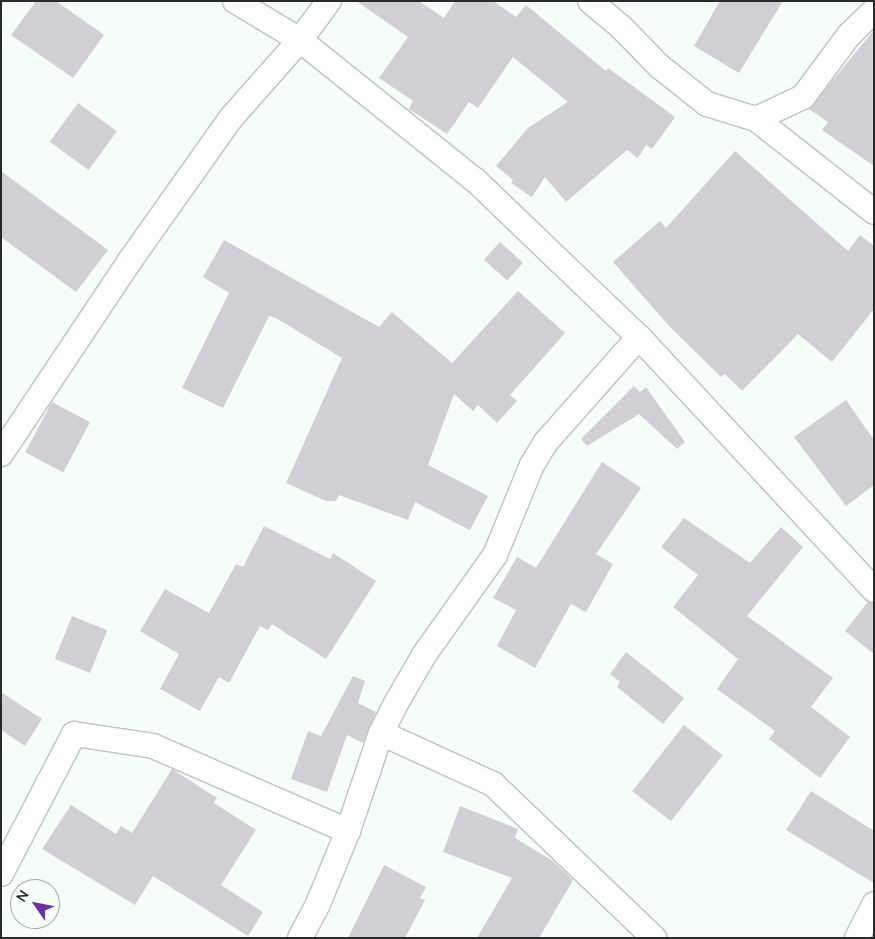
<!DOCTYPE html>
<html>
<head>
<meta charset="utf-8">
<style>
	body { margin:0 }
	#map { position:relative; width:875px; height:939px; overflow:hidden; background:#f5fef8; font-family:"Nunito Sans",sans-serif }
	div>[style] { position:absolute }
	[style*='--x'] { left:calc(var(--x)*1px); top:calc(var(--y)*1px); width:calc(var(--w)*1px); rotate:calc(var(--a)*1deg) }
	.building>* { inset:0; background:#d2cfd7; transform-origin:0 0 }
	.roads { filter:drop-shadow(1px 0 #bbc4be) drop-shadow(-1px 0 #bbc4be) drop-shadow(0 1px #bbc4be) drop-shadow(0 -1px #bbc4be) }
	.street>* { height:24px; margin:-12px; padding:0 12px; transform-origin:12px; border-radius:12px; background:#fff }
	span { translate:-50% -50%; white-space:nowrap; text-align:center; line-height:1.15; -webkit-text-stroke:4.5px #f5fef8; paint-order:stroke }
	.frame { position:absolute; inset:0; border:2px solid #282b29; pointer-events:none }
	.north { position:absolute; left:10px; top:879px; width:50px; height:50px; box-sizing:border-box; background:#f5fef8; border:1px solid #a3aaa5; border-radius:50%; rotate:303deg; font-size:14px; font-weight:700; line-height:20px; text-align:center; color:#282b29 }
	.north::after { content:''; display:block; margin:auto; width:18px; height:22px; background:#6b30a6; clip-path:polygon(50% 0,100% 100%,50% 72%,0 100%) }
</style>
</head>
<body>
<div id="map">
	<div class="building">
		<div style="clip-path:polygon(36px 1px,56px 1px,104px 35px,73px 78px,11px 35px)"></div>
		<div style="clip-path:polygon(356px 1px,419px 1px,444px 18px,455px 1px,493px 1px,516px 17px,526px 5px,606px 71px,608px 68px,675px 117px,652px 149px,646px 145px,638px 158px,627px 150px,566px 202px,545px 177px,532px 197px,511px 183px,513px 180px,496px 166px,528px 128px,568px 102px,513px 57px,478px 108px,469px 102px,447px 134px,409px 109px,413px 101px,379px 78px,408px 37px)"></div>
		<div style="clip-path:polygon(720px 1px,783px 1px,739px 73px,694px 46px)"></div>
		<div style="clip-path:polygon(874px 30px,874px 166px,822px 130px,828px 122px,809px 109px)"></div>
		<div style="left:78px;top:103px;width:48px;height:48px;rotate:36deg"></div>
		<div style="clip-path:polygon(735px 151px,848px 251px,860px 235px,874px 246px,874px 309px,832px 362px,798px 334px,742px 391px,725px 374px,721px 377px,670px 327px,613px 262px,660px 221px,666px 228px)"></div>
		<div style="clip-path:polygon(1px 171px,108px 250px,76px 292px,1px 237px)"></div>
		<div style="clip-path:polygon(224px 240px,379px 327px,392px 312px,452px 363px,518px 291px,565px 333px,510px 395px,517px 401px,497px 423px,478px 405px,473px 411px,454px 394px,428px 465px,488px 496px,470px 530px,415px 502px,408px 520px,339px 495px,336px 501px,326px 501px,286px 483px,342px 358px,276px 318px,269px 316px,223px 408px,182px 388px,229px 293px,203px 277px)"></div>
		<div style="left:500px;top:242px;width:31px;height:24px;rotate:42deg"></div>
		<div style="clip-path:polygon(634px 386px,640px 392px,646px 387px,685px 442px,677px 449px,639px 414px,587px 446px,581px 439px)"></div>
		<div style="clip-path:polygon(846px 400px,874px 440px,874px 485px,846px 506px,794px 437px)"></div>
		<div style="left:52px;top:402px;width:43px;height:57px;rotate:28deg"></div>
		<div style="clip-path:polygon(602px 462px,641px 488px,596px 554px,613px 564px,586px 612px,571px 604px,535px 668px,497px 646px,516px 610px,493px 598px,517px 557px,536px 568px)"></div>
		<div style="clip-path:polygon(684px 518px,750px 563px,781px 527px,803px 547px,747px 616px,833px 678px,811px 707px,850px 737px,820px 778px,769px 739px,775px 731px,717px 689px,738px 659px,673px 607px,698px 575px,661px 547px)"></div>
		<div style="clip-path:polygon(264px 526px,330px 559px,333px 553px,376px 581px,326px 659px,272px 624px,268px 630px,260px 626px,229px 683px,219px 677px,200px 711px,160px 689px,179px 654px,140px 631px,165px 589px,209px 613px,236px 564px,243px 567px)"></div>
		<div style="clip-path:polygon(868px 602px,874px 603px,874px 654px,845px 631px)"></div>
		<div style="left:72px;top:616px;width:38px;height:46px;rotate:22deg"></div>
		<div style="clip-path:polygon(626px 652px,684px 698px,663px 724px,617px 687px,620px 682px,610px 674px)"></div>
		<div style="clip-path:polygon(353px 676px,365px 681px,358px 703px,376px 712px,363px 743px,347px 735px,327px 792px,291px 779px,308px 731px,321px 736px)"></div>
		<div style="clip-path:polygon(1px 692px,42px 719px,25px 746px,1px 730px)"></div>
		<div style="left:684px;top:725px;width:49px;height:84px;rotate:38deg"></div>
		<div style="clip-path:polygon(172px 769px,217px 798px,214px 803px,256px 830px,221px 885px,263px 912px,248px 936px,153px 876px,135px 905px,42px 849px,71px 805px,116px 834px,121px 826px,132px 833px)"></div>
		<div style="clip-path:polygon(811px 791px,874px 831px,874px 883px,786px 830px)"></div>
		<div style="clip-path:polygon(460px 806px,518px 829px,515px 838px,553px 861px,573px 880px,539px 938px,477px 938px,512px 878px,443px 852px)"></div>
		<div style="clip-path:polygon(384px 865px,426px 887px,420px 898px,425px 900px,405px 938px,348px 938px)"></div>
	</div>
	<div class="roads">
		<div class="street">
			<div style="--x:235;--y:1;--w:76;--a:31"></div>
			<div style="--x:300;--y:40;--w:224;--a:38.7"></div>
			<div style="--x:475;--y:180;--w:227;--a:43.8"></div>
			<div style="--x:639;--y:337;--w:345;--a:47.1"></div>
			<div style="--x:590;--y:1;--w:40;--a:40"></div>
			<div style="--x:621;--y:27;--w:54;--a:45.7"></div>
			<div style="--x:659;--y:66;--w:61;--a:38.4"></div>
			<div style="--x:707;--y:104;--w:51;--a:17"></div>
			<div style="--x:756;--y:119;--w:150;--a:38.2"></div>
			<div style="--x:756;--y:119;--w:52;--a:-25.1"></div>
			<div style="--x:803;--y:97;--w:77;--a:-53.4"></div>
			<div style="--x:849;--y:35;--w:35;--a:-44"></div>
			<div style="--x:1;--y:454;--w:231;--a:-56.3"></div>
			<div style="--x:129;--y:262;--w:176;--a:-54.7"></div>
			<div style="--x:231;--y:118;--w:104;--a:-48.5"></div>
			<div style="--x:300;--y:40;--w:49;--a:-53.4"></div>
			<div style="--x:381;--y:733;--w:123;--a:24.5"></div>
			<div style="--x:493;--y:784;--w:223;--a:43.7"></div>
			<div style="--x:1;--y:874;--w:158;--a:-62.5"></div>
			<div style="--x:74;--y:734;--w:80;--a:8.6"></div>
			<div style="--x:153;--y:746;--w:213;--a:23.6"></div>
			<div style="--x:300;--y:938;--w:38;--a:-62"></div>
			<div style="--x:318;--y:904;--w:79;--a:-67.7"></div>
			<div style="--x:348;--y:831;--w:103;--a:-71.4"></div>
			<div style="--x:381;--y:733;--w:37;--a:-63"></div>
			<div style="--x:398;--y:700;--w:52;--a:-60"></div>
			<div style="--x:424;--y:655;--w:123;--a:-54.6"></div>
			<div style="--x:495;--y:555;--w:97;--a:-67.7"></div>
			<div style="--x:532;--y:465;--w:27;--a:-59"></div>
			<div style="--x:546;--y:442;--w:140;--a:-48.5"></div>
			<div style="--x:857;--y:938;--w:38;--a:-63"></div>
		</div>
	</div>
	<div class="frame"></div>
	<div class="north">N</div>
</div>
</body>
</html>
